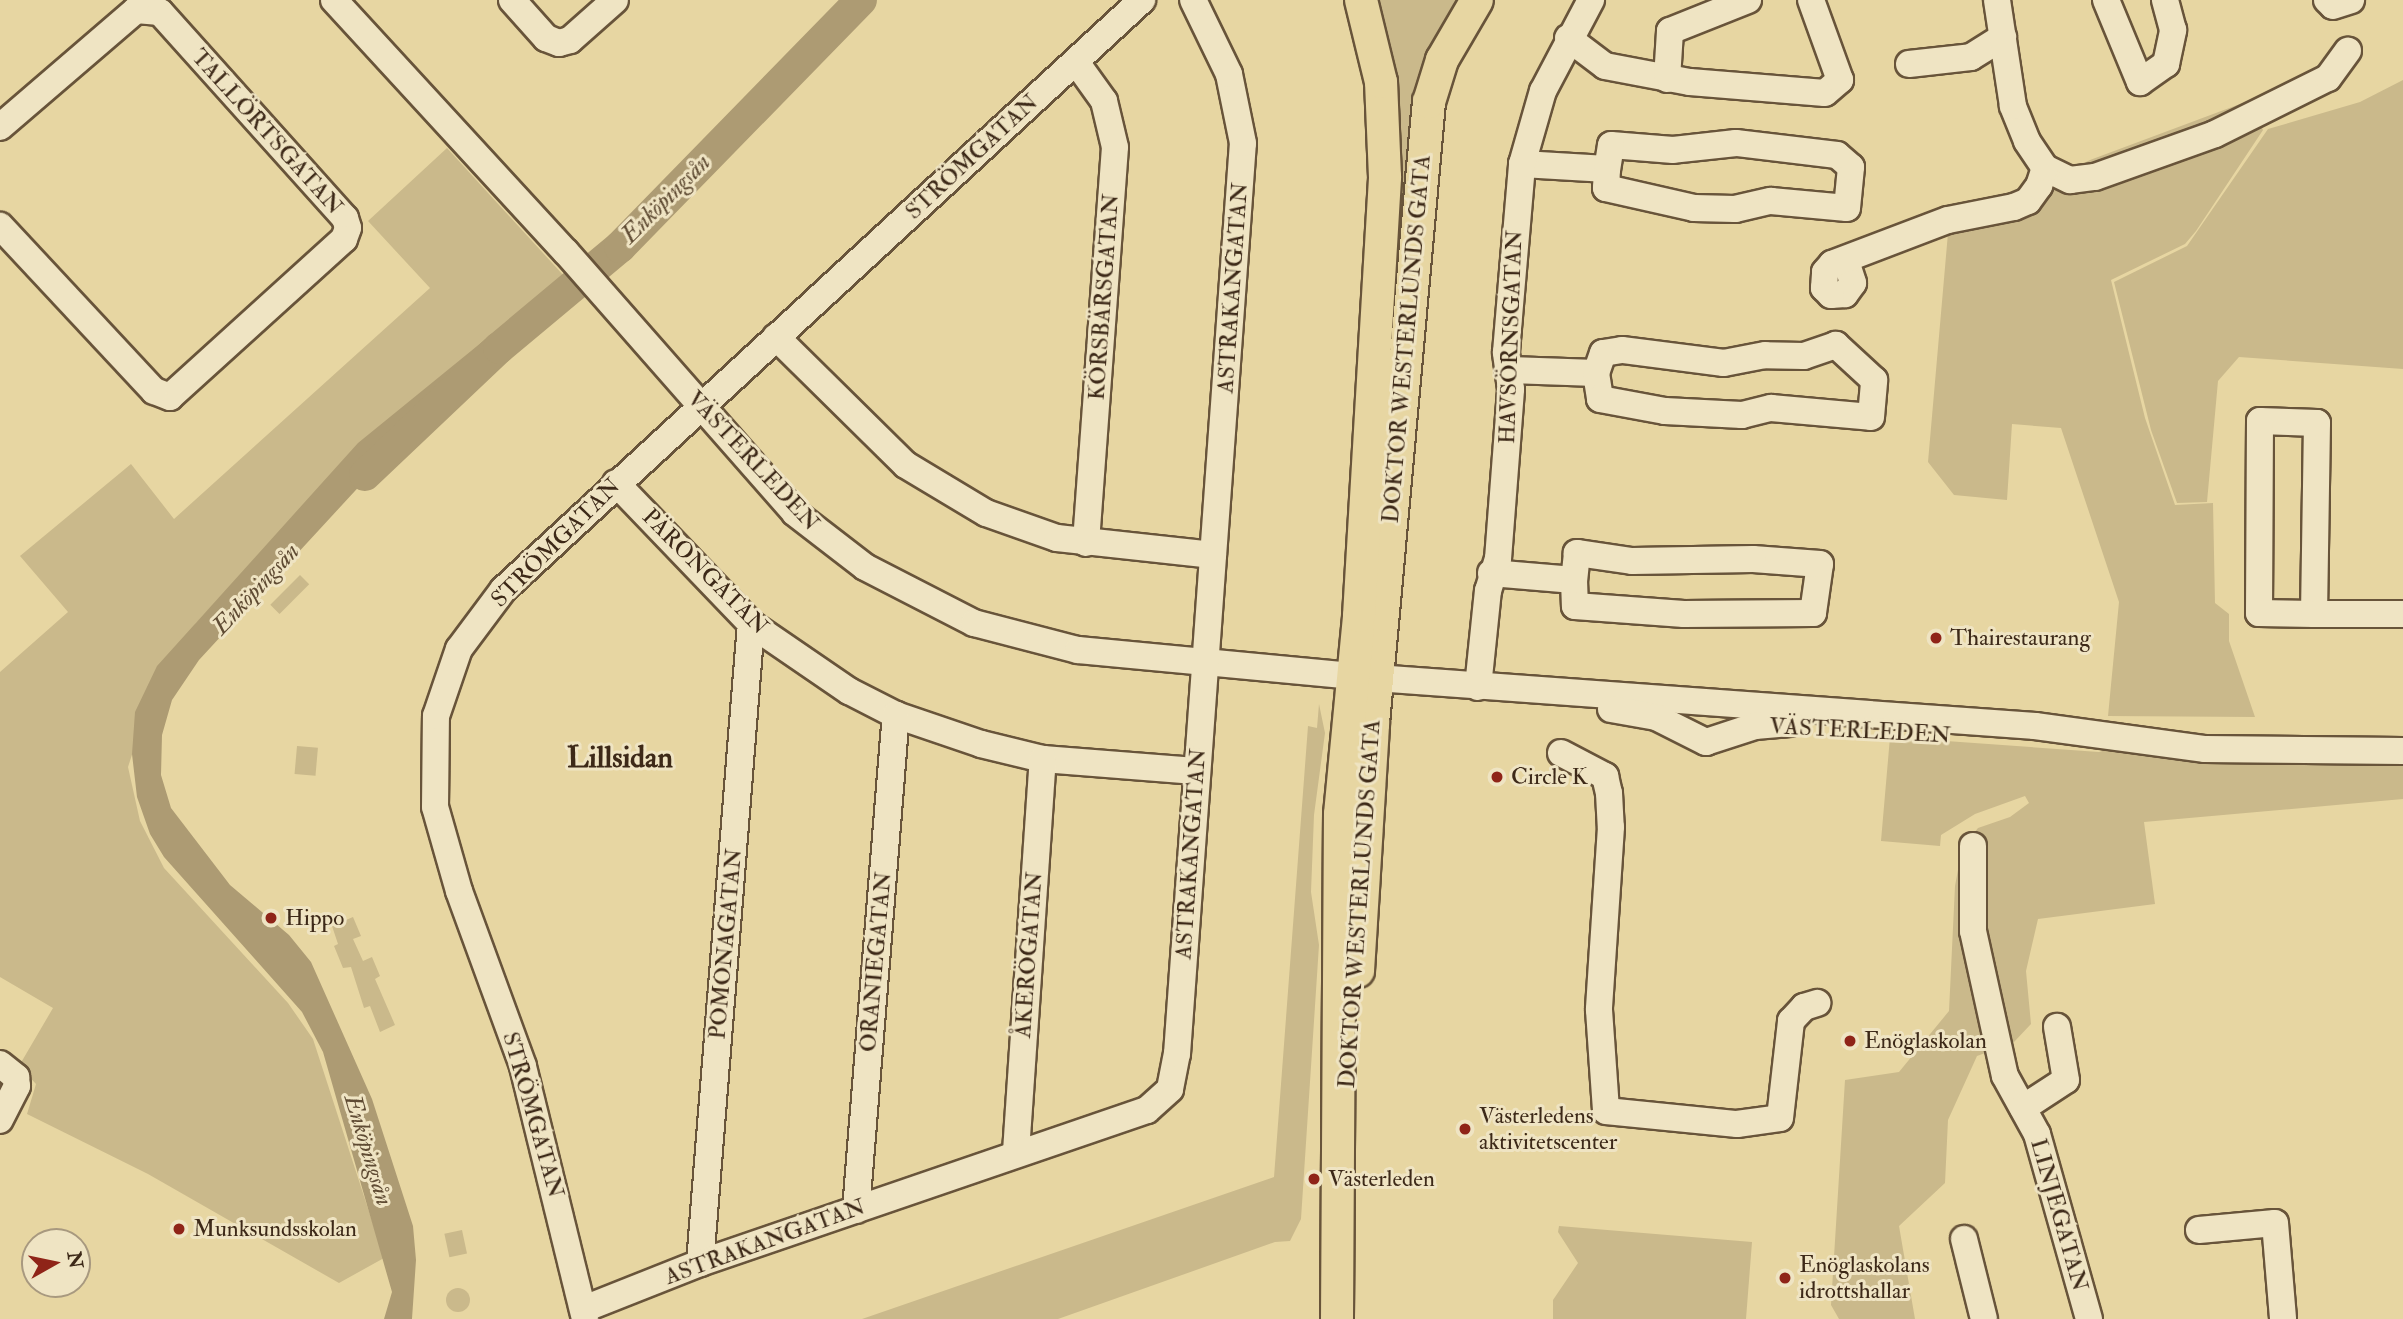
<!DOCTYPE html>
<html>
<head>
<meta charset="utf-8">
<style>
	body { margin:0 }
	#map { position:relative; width:2403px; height:1319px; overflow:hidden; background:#e7d6a2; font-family:"IM FELL Double Pica",serif }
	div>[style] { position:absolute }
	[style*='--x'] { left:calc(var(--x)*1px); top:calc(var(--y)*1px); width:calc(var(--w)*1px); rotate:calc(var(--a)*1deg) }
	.green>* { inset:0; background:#cab98b; transform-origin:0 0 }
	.round { border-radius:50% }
	.water>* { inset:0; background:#ad9b73 }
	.river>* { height:32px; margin:-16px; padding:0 16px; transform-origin:16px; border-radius:16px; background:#ad9b73 }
	.roads { filter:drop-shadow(2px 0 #68543a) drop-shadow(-2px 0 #68543a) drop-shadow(0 2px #68543a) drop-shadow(0 -2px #68543a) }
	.minor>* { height:26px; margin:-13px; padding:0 13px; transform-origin:13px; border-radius:13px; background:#efe4c3 }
	.major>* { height:32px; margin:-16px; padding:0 16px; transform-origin:16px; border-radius:16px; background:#e7d6a2 }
	.dots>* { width:19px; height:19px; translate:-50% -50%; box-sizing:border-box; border:4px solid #efe4c3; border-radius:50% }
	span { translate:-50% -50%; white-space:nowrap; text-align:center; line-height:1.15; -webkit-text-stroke:6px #efe4c3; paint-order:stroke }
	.street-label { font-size:23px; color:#3d2918 }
	.poi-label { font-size:23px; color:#3d2918 }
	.left { translate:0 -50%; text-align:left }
	.water-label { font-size:24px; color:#5f4b33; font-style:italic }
	.district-label { font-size:30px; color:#3d2918; font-weight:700 }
	.north { position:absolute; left:21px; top:1228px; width:70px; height:70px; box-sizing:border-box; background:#efe4c3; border:2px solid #a8997f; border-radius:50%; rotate:81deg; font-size:19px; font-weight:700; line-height:28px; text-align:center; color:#3d2918 }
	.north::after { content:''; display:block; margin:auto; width:24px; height:32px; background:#8f2418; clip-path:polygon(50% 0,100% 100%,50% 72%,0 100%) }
</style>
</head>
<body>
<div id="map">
	<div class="green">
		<div style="clip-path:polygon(1376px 0,1461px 0,1439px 36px,1380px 547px,1400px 163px,1398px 96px,1386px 28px)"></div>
		<div style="clip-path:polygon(2403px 80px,2403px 369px,2239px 357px,2218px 381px,2207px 502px,2177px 503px,2151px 430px,2114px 282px,2187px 246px,2268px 129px,2360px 102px)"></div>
		<div style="clip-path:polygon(2248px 101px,2263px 130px,2196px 231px,2185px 244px,2111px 280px,2145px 418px,2175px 505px,2213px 503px,2215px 603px,2229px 614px,2229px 641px,2255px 717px,2108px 716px,2119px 602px,2061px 428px,2012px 424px,2007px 500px,1954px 495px,1928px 462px,1948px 233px,2090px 160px)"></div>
		<div style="clip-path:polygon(447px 148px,564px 276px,410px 407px,316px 494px,196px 623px,154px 687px,128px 767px,140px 821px,164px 868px,288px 1003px,313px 1039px,384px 1258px,339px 1283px,148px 1174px,27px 1114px,36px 1084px,19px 1066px,53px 1008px,0 977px,0 672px,68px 612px,20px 556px,131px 464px,174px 519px,430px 288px,368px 221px)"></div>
		<div style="left:300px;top:575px;width:13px;height:42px;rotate:45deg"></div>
		<div style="clip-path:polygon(1319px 704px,1325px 733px,1314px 815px,1311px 892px,1319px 945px,1301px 1219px,1290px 1241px,1275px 1242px,1058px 1319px,862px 1319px,1274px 1177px,1308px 726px,1317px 728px)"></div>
		<div style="clip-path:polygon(1890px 737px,2099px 752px,2116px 747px,2403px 757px,2403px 799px,2144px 822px,2155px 904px,2038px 919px,2026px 971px,2031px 1024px,2014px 1042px,1977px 1056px,1948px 1120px,1945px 1183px,1899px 1226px,1915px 1319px,1839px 1319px,1831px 1305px,1845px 1080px,1899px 1072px,1949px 1011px,1955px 886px,1962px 848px,1978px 828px,2010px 817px,2029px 803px,2025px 796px,1975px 814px,1941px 835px,1940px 846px,1881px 841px)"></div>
		<div style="left:297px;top:746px;width:21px;height:28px;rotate:5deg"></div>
		<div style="clip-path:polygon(353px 917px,361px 936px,353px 939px,363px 961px,372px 957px,380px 976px,375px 979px,395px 1025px,380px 1032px,370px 1006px,364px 1008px,351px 967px,343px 968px,334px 946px,338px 944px,332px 926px)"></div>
		<div style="clip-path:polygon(1559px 1226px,1752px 1242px,1746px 1319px,1553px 1319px,1553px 1300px,1578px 1263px,1558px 1232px)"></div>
		<div style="left:462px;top:1230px;width:24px;height:18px;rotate:78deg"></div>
		<div class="round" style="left:446px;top:1288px;width:24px;height:24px"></div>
	</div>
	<div class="water">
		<div style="clip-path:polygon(557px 281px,570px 294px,450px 388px,199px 660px,172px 700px,162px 735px,161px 775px,171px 808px,230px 885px,289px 935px,311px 962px,372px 1099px,413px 1226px,416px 1260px,412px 1319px,384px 1319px,392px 1292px,323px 1052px,302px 1012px,164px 857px,150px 834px,137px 797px,132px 754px,135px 712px,157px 666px,358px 443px)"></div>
	</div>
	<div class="river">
		<div style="--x:365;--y:475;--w:185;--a:-43.5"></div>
		<div style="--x:499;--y:348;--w:158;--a:-39.9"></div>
		<div style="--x:620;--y:247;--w:345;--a:-45.7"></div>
	</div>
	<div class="roads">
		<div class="minor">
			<div style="--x:334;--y:0;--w:343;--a:47.4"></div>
			<div style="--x:566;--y:252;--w:347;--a:48.7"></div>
			<div style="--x:795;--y:513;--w:88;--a:37.6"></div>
			<div style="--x:865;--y:567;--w:123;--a:27.2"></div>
			<div style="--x:974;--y:623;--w:107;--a:14.6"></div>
			<div style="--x:1078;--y:650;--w:299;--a:5.4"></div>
			<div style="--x:1376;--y:678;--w:661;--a:4.17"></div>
			<div style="--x:2035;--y:726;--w:172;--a:7.7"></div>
			<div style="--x:2205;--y:749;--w:198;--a:0.6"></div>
			<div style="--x:512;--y:0;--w:51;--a:48.2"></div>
			<div style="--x:546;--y:38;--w:14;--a:21"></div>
			<div style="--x:559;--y:43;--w:11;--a:-15"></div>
			<div style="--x:570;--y:40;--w:60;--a:-41.6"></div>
			<div style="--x:2106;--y:0;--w:89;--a:67.5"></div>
			<div style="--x:2140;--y:82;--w:32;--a:-35"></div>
			<div style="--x:2166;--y:64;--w:35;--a:-78"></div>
			<div style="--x:2173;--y:30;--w:31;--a:-105"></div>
			<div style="--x:2327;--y:0;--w:8;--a:45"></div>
			<div style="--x:2333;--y:6;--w:19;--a:-18"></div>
			<div style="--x:1568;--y:38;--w:46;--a:37.1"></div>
			<div style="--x:1605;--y:66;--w:86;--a:10.7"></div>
			<div style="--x:1690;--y:82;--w:135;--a:4.7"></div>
			<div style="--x:1825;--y:93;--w:20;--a:-41"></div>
			<div style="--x:1840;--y:80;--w:85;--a:-109.9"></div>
			<div style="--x:1076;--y:62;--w:48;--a:54.3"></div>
			<div style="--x:1104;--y:101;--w:47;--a:76.6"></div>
			<div style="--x:1115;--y:147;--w:397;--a:94.2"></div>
			<div style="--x:1909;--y:64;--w:62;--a:-6.4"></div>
			<div style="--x:1971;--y:57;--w:38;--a:-32"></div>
			<div style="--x:1667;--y:79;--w:48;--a:-86.4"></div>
			<div style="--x:1670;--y:31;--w:84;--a:-21.7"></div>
			<div style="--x:0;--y:127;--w:179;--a:-40.7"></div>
			<div style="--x:136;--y:10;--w:24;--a:5"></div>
			<div style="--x:160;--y:12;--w:277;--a:48.1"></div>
			<div style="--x:345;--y:218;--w:10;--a:73"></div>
			<div style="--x:348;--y:228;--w:12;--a:110"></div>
			<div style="--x:344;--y:239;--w:235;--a:137.8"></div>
			<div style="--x:170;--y:397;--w:17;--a:-159"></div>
			<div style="--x:154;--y:391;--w:226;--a:-133"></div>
			<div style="--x:1522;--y:164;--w:85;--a:3.4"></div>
			<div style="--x:1607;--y:169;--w:19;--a:93"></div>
			<div style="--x:1606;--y:188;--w:90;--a:12.8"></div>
			<div style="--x:1694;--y:208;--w:41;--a:1.4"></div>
			<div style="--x:1735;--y:209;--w:37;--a:-13"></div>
			<div style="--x:1771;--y:201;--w:76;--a:5.3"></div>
			<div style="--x:1847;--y:208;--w:41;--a:-84.4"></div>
			<div style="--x:1851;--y:167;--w:18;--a:-139"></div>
			<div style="--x:1837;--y:155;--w:102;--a:-173.2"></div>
			<div style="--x:1736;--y:143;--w:63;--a:173.7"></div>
			<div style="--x:1673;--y:150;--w:62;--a:-175.4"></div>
			<div style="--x:1611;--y:145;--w:24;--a:99"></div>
			<div style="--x:2045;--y:168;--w:28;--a:26"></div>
			<div style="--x:2070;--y:180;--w:25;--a:-7"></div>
			<div style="--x:2095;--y:177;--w:127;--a:-19.7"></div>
			<div style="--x:2215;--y:134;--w:126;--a:-26.4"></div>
			<div style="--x:2328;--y:78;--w:34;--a:-54"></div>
			<div style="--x:1846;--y:261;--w:23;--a:72"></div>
			<div style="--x:1853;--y:283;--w:14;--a:126"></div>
			<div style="--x:1845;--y:294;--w:14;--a:176"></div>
			<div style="--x:1831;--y:295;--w:10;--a:-135"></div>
			<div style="--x:1824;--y:288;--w:16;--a:-86"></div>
			<div style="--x:1825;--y:272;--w:11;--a:-49"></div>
			<div style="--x:1832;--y:264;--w:124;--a:-20.8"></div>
			<div style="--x:1948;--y:220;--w:67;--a:-11.1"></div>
			<div style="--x:2014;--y:207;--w:15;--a:-23"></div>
			<div style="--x:2028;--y:201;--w:19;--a:-54"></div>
			<div style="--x:2039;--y:186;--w:19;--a:-72"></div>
			<div style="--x:2045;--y:168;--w:32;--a:-124"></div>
			<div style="--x:2027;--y:141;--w:38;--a:-112"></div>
			<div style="--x:2013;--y:106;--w:107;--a:-98.6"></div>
			<div style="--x:776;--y:337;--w:182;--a:44.6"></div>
			<div style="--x:906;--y:465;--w:93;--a:31"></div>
			<div style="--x:986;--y:513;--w:75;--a:19.4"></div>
			<div style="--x:1057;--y:538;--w:157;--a:6.2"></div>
			<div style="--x:1510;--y:370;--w:86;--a:2"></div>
			<div style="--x:1596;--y:373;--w:26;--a:81"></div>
			<div style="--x:1600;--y:399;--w:66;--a:10.5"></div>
			<div style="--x:1665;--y:411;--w:77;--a:3"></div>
			<div style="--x:1742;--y:415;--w:30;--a:-14"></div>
			<div style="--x:1771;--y:408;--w:100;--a:5.1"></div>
			<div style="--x:1871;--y:417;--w:37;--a:-85"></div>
			<div style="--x:1874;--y:380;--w:52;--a:-137.4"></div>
			<div style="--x:1836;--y:345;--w:34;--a:161"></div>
			<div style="--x:1804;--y:356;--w:39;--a:-179"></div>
			<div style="--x:1765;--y:355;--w:42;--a:169"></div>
			<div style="--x:1724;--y:363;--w:103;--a:-172.7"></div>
			<div style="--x:1622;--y:350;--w:19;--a:171"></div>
			<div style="--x:1603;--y:353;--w:21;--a:109"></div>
			<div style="--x:616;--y:483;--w:195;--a:46.2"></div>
			<div style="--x:751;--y:624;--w:119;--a:34.4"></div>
			<div style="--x:849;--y:691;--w:53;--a:27.1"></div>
			<div style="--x:896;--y:715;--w:90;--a:18.8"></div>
			<div style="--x:981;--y:744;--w:64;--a:13.6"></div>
			<div style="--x:1043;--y:759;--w:153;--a:4.5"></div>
			<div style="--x:1491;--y:573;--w:83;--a:4.8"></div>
			<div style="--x:1574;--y:580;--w:26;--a:88"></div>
			<div style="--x:1575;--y:606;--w:109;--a:4.2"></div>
			<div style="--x:1684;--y:614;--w:129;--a:-0.4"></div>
			<div style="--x:1813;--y:613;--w:49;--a:-81.9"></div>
			<div style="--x:1820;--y:564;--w:67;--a:-175.7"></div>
			<div style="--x:1753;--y:559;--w:121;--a:179.1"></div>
			<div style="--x:1632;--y:561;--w:56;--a:-171.7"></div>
			<div style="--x:1577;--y:553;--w:27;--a:96"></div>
			<div style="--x:2314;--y:614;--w:191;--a:-89.1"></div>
			<div style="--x:2317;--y:423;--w:57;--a:-178"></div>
			<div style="--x:2260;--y:421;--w:192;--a:90.3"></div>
			<div style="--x:2259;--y:613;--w:55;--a:1"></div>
			<div style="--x:2314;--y:614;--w:89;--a:0"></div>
			<div style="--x:1478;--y:687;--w:97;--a:-84.1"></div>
			<div style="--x:1488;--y:591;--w:34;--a:-73"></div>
			<div style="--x:1498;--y:559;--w:170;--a:-85.6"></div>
			<div style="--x:1511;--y:389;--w:37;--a:-98"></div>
			<div style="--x:1506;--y:352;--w:189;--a:-85.1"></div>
			<div style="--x:1522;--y:164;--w:76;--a:-74"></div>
			<div style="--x:1543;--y:91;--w:103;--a:-62.2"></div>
			<div style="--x:1611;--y:709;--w:46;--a:10.1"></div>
			<div style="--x:1656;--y:717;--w:56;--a:26.6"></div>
			<div style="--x:1706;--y:742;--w:52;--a:-18.1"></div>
			<div style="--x:1755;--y:726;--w:35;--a:-5"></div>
			<div style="--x:1561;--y:753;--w:50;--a:27.6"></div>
			<div style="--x:1605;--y:776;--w:17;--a:77"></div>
			<div style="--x:1609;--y:793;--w:34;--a:87"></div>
			<div style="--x:1611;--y:827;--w:183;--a:93.8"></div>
			<div style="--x:1599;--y:1010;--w:101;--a:86"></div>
			<div style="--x:1606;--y:1111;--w:132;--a:5.7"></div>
			<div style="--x:1737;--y:1124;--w:43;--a:-7.9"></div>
			<div style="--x:1780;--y:1118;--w:98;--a:-83.5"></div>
			<div style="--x:1791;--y:1021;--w:19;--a:-47"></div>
			<div style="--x:1804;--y:1007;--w:14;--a:-17"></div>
			<div style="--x:1973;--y:846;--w:85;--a:90"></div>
			<div style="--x:1973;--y:931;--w:148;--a:77.6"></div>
			<div style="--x:2005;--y:1076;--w:66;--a:61.1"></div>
			<div style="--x:2037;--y:1134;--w:192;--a:74.3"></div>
			<div style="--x:0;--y:1064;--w:21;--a:39"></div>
			<div style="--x:16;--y:1077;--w:9;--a:84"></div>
			<div style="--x:17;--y:1086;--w:38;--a:117"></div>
			<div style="--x:2023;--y:1108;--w:51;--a:-33.1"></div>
			<div style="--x:2066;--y:1080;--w:54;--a:-99.6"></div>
			<div style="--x:1016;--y:1152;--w:394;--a:-86.1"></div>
			<div style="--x:856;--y:1210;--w:497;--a:-85.4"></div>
			<div style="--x:2199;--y:1230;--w:76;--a:-5.3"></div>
			<div style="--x:2275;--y:1223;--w:96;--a:85.2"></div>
			<div style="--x:1964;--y:1239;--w:82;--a:76"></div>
			<div style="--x:700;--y:1263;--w:641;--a:-85.44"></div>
			<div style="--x:584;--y:1309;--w:125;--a:-21.6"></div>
			<div style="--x:700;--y:1263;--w:472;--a:-18.9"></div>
			<div style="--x:1147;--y:1110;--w:31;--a:-42"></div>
			<div style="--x:1170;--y:1089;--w:36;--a:-79"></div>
			<div style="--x:1177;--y:1054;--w:913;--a:-85.86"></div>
			<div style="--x:1243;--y:143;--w:70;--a:-101.5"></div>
			<div style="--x:1229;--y:74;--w:82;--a:-115.9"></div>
			<div style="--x:585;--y:1319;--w:260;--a:-103.8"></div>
			<div style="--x:523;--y:1066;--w:186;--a:-110.1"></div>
			<div style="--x:459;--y:891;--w:87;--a:-105.9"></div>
			<div style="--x:435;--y:807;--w:91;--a:-89.4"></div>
			<div style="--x:436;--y:716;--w:71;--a:-71.1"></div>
			<div style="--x:459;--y:649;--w:74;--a:-53.3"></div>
			<div style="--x:503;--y:590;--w:870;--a:-42.72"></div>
		</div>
		<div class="major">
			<div style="--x:1358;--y:971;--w:248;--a:-86.5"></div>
			<div style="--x:1373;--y:723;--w:624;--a:-84.85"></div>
			<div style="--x:1429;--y:102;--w:44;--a:-72.8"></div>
			<div style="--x:1442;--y:60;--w:69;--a:-59.7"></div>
			<div style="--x:1337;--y:1319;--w:505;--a:-89.66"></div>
			<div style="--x:1340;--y:814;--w:199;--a:-84.5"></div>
			<div style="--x:1359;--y:616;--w:440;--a:-86.6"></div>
			<div style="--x:1385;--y:177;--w:95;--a:-92.4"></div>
			<div style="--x:1381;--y:82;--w:84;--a:-103.7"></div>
		</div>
	</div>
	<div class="dots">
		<div style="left:1936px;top:638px;background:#8f2418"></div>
		<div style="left:1497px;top:777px;background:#8f2418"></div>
		<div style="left:271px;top:918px;background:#8f2418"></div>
		<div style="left:1850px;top:1041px;background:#8f2418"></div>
		<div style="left:1465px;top:1129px;background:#8f2418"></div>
		<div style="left:1314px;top:1179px;background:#8f2418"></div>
		<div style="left:179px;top:1229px;background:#8f2418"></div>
		<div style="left:1785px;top:1278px;background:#8f2418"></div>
	</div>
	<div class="street-label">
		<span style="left:267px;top:132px;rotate:48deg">TALLÖRTSGATAN</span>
		<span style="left:972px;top:157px;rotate:-43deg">STRÖMGATAN</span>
		<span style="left:1233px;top:288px;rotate:-86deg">ASTRAKANGATAN</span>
		<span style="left:1104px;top:297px;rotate:-86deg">KÖRSBÄRSGATAN</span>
		<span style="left:1511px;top:337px;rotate:-88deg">HAVSÖRNSGATAN</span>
		<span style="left:1407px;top:339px;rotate:-85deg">DOKTOR WESTERLUNDS GATA</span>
		<span style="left:753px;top:461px;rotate:47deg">VÄSTERLEDEN</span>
		<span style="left:556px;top:543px;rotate:-45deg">STRÖMGATAN</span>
		<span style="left:705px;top:572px;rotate:45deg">PÄRONGATAN</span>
		<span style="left:1860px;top:731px;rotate:3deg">VÄSTERLEDEN</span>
		<span style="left:1191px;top:854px;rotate:-86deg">ASTRAKANGATAN</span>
		<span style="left:1360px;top:904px;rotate:-86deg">DOKTOR WESTERLUNDS GATA</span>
		<span style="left:726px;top:944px;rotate:-85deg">POMONAGATAN</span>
		<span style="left:1029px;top:955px;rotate:-86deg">ÅKERÖGATAN</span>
		<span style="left:876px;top:962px;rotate:-85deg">ORANIEGATAN</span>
		<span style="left:533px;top:1115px;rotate:74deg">STRÖMGATAN</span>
		<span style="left:2059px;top:1215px;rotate:74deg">LINJEGATAN</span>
		<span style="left:765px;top:1242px;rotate:-20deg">ASTRAKANGATAN</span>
	</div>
	<div class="poi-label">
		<span class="left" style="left:1950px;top:638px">Thairestaurang</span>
		<span class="left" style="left:1511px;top:777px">Circle K</span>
		<span class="left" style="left:285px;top:918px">Hippo</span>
		<span class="left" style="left:1864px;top:1041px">Enöglaskolan</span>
		<span class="left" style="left:1479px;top:1129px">Västerledens<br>aktivitetscenter</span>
		<span class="left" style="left:1328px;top:1179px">Västerleden</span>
		<span class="left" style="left:193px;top:1229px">Munksundsskolan</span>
		<span class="left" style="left:1799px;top:1278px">Enöglaskolans<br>idrottshallar</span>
	</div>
	<div class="water-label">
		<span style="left:666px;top:199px;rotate:-45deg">Enköpingsån</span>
		<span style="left:256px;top:589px;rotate:-47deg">Enköpingsån</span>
		<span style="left:368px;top:1150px;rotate:73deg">Enköpingsån</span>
	</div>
	<div class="district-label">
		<span style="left:620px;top:758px">Lillsidan</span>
	</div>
	<div class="north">N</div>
</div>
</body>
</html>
